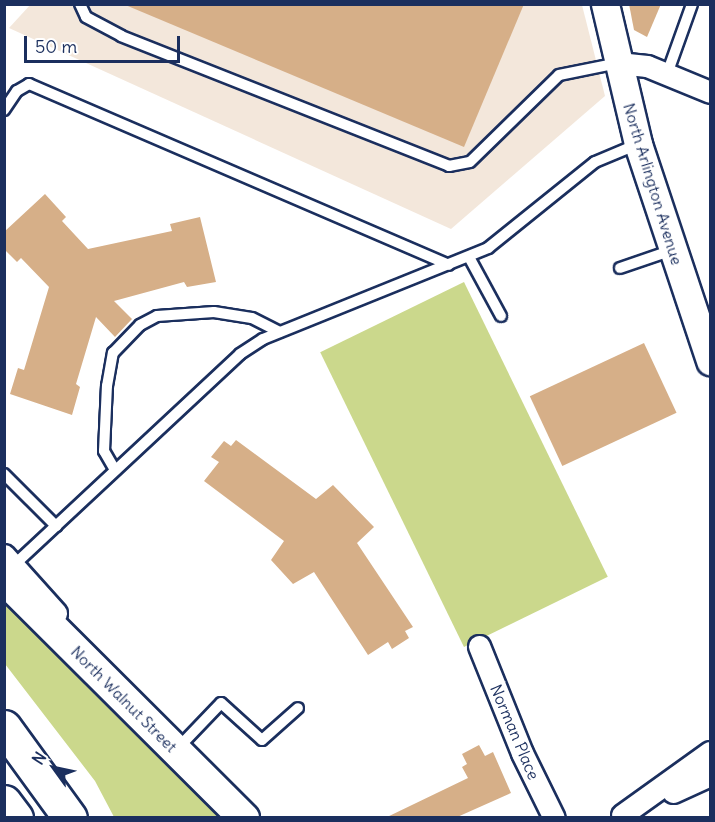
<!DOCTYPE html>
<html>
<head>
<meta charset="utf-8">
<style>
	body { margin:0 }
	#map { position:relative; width:715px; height:822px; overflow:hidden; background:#fff; font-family:Delius,sans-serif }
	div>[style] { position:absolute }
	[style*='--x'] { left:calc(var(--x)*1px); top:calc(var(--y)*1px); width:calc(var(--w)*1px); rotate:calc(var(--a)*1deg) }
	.built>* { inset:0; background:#f3e7db }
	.green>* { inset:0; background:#cbd88c; transform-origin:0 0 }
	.building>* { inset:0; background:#d6af88; transform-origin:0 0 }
	.roads { filter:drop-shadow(2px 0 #1b2f5e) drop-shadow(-2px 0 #1b2f5e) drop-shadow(0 2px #1b2f5e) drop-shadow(0 -2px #1b2f5e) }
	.service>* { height:10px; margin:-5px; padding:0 5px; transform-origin:5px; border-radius:5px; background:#fff }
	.minor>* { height:21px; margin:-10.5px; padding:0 10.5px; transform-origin:10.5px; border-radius:10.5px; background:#fff }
	.tertiary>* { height:27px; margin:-13.5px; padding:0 13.5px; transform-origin:13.5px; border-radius:13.5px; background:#fff }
	.secondary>* { height:30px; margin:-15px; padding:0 15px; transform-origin:15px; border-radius:15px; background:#fff }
	.motorway>* { height:33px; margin:-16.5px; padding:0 16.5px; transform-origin:16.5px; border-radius:16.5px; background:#fff }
	span { translate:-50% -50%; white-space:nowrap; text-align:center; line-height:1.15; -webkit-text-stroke:4.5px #fff; paint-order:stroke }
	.street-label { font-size:16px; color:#1b2f5e }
	.frame { position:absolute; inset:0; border:6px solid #1b2f5e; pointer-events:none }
	.north { position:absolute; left:24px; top:738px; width:60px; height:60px; -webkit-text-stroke:4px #fff; paint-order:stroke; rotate:303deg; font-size:16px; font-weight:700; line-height:24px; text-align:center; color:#1b2f5e }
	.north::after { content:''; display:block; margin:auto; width:21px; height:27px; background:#1b2f5e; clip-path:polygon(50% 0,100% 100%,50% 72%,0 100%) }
	.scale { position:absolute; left:24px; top:36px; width:156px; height:27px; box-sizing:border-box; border:3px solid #1b2f5e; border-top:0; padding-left:8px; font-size:18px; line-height:21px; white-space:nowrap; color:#1b2f5e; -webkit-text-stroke:4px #fff; paint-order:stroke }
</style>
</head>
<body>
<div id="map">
	<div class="built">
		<div style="clip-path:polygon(31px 4px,582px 5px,605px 96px,451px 229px,9px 28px)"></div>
	</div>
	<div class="green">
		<div style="left:464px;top:282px;width:328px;height:160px;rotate:64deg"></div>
		<div style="clip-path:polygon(5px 592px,224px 817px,114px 817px,95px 781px,5px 664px)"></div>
	</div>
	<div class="building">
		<div style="clip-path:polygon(123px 4px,524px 4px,464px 147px)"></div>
		<div style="clip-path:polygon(629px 4px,661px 4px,647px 37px,634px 30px)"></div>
		<div style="clip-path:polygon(45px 194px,66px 217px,62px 221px,88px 249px,172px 231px,170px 224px,200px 217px,216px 282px,187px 287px,184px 282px,114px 301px,132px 319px,115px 337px,96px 317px,76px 384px,80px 387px,72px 415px,10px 394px,18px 368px,24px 370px,49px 287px,21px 258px,17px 262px,4px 249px,4px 232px)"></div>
		<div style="left:644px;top:343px;width:77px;height:126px;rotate:65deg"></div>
		<div style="clip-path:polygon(236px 440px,316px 499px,333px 485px,374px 527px,357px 543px,413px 627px,405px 631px,409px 638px,392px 649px,388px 642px,368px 655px,314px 572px,293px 584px,271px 560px,284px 541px,204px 481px,219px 462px,211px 457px,224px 441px,231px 446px)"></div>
		<div style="clip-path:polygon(479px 745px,485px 756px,493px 752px,511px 793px,455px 818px,385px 818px,468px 778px,462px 767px,467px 764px,462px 754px)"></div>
	</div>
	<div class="roads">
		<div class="service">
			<div style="--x:80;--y:4;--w:14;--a:65"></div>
			<div style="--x:86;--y:17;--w:40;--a:28"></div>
			<div style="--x:121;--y:36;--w:353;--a:21.6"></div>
			<div style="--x:449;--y:166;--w:21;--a:-11"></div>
			<div style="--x:470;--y:162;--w:124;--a:-44.3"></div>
			<div style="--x:559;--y:75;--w:60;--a:-11.5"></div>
			<div style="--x:667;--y:74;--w:74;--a:-70.3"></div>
			<div style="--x:4;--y:110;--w:23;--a:-56"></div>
			<div style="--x:17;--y:91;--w:14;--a:-30"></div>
			<div style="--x:29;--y:84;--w:457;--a:23.3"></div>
			<div style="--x:469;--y:257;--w:67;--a:61.5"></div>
			<div style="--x:620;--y:268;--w:56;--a:-18.8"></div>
			<div style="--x:115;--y:470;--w:22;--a:-120"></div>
			<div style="--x:104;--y:451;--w:65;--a:-87.4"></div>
			<div style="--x:107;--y:386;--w:34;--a:-80"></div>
			<div style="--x:113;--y:353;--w:39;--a:-46"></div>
			<div style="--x:140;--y:325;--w:19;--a:-28"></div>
			<div style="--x:157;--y:316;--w:57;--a:-4"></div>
			<div style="--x:214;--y:312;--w:38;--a:9"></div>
			<div style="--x:252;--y:318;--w:31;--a:27"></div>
			<div style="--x:4;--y:474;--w:74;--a:45"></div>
			<div style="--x:14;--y:565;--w:309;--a:-43"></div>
			<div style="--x:240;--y:354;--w:27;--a:-33"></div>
			<div style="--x:263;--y:339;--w:243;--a:-22"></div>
			<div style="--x:488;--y:248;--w:137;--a:-38.8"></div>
			<div style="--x:595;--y:162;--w:47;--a:-22.7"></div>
			<div style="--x:178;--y:748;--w:62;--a:-46.3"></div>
			<div style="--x:221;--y:703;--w:55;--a:42.1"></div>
			<div style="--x:262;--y:740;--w:48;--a:-41.6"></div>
		</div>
		<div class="minor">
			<div style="--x:618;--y:63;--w:29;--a:6"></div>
			<div style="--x:647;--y:66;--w:68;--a:22.4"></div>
			<div style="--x:4;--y:555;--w:78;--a:48.1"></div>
			<div style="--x:479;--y:646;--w:115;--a:68.1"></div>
			<div style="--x:522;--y:753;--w:72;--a:63.8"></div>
			<div style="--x:673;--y:792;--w:41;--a:-24.7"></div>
			<div style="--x:622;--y:815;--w:108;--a:-35.6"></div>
		</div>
		<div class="tertiary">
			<div style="--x:605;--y:4;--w:144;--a:76.7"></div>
			<div style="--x:638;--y:144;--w:229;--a:71.6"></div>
		</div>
		<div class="secondary">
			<div style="--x:4;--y:579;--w:339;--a:44.9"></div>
		</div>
		<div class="motorway">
			<div style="--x:4;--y:727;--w:112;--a:54"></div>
			<div style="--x:4;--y:802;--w:20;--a:53"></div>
		</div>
	</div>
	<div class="street-label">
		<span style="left:653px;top:184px;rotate:73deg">North Arlington Avenue</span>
		<span style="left:124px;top:699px;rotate:45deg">North Walnut Street</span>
		<span style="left:515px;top:732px;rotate:67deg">Norman Place</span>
	</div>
	<div class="frame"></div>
	<div class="north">N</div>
	<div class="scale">50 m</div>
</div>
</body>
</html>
